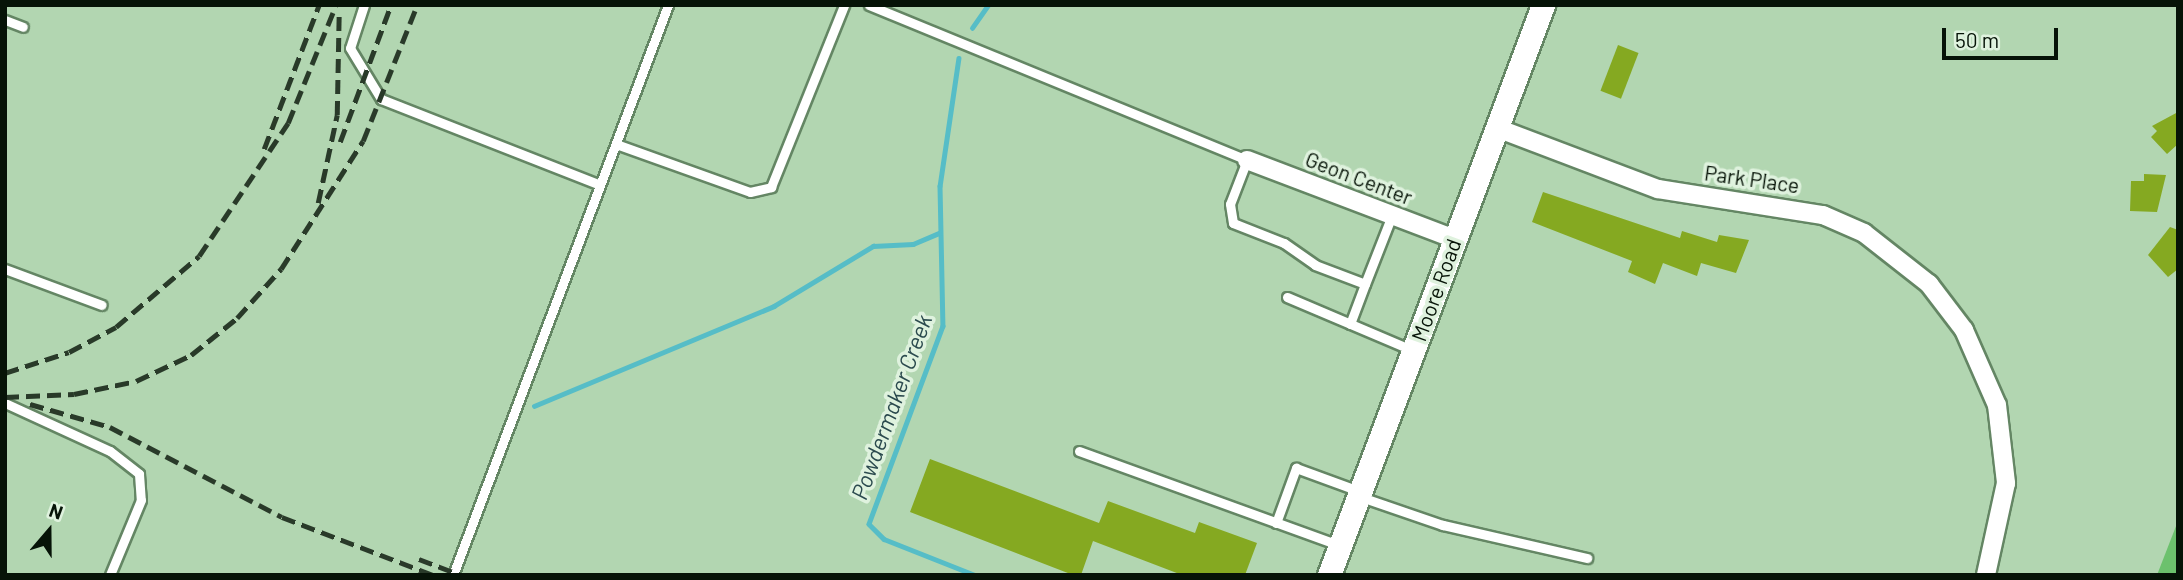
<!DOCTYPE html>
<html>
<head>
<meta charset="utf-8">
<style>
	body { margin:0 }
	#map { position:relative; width:2183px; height:580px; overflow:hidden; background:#b2d6b1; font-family:Barlow,sans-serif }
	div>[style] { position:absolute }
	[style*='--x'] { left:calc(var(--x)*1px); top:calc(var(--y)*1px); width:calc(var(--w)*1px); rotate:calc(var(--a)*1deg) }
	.green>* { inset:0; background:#6cc16d }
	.stream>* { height:4.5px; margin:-2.25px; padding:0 2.25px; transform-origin:2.25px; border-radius:2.25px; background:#56bdc7 }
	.building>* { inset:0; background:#85a921; transform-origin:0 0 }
	.roads { filter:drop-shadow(2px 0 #648664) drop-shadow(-2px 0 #648664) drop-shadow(0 2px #648664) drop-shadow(0 -2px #648664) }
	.service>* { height:9px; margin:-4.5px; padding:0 4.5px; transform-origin:4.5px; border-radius:4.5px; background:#fff }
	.minor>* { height:18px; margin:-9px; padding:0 9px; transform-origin:9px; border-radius:9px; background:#fff }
	.tertiary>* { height:23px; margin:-11.5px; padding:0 11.5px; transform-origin:11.5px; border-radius:11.5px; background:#fff }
	.rail>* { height:4.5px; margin-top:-2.25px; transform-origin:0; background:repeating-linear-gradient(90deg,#293a29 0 14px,transparent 0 21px) }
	span { translate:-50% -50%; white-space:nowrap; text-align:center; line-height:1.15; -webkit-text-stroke:7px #dff2de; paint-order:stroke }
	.street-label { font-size:21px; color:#061307 }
	.water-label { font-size:23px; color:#2b4a4e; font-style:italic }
	.frame { position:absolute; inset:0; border:7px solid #061307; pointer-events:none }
	.north { position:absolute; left:14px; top:496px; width:70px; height:70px; -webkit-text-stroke:5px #dff2de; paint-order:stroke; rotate:20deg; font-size:19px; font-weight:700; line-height:28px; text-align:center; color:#061307 }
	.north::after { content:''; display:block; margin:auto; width:24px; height:32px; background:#061307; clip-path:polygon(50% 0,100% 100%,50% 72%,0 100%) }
	.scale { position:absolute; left:1942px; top:28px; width:116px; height:32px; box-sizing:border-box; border:4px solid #061307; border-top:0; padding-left:9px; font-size:21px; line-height:24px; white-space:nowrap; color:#061307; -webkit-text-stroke:5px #dff2de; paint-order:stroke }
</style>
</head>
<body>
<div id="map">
	<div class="green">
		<div style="clip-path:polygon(2178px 521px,2178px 575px,2157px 575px)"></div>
	</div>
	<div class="stream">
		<div style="--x:972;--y:28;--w:28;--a:-55"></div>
		<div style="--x:959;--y:58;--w:129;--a:98.4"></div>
		<div style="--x:940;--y:186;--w:140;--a:88.8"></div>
		<div style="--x:943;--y:326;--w:211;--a:110.5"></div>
		<div style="--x:869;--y:524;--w:21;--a:45"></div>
		<div style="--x:884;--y:539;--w:98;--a:21.6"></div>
		<div style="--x:534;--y:406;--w:260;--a:-22.6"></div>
		<div style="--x:774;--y:306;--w:116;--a:-31.2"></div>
		<div style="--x:873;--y:246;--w:40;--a:-2.9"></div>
		<div style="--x:913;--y:244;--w:28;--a:-23"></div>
	</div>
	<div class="building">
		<div style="left:1618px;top:45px;width:22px;height:49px;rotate:21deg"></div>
		<div style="clip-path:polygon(2178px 112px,2178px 144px,2167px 154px,2151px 137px,2157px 131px,2152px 126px)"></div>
		<div style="clip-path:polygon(2144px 174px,2166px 175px,2157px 212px,2130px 211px,2131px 181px,2144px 181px)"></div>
		<div style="clip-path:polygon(1543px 192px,1680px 238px,1682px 231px,1717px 242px,1719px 235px,1749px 240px,1736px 273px,1701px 263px,1697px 276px,1663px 263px,1655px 284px,1628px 272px,1632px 261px,1532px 222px)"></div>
		<div style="clip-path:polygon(2170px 227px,2178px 230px,2178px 269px,2168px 277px,2148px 255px)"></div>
		<div style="clip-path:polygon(930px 459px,1099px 523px,1108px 501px,1195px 533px,1199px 522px,1257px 543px,1245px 575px,1182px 575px,1093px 541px,1081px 575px,1073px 575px,910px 512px)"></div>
	</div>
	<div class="roads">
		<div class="service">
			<div style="--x:364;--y:5;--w:45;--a:108"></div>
			<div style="--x:350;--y:48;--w:60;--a:58.7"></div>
			<div style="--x:381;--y:99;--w:235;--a:21.4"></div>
			<div style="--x:869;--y:5;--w:409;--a:22.3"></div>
			<div style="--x:1247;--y:160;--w:47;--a:111.1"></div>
			<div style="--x:1230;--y:204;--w:19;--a:81"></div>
			<div style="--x:1233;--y:223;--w:55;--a:21.4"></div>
			<div style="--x:1284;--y:243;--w:38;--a:35"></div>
			<div style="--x:1315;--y:265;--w:53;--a:20.8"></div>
			<div style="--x:1365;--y:284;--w:74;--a:-68.6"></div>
			<div style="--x:5;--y:20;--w:19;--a:21"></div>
			<div style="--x:616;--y:144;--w:142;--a:19.7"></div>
			<div style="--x:750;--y:192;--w:22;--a:-13"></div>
			<div style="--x:771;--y:187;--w:196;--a:-68.1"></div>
			<div style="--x:5;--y:269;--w:103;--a:20.4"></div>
			<div style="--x:1287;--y:297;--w:136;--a:23"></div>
			<div style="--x:1350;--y:324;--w:43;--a:-69.4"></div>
			<div style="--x:5;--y:403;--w:115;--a:24.6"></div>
			<div style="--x:110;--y:451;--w:37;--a:38"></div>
			<div style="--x:139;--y:474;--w:26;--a:86"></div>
			<div style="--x:141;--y:500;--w:81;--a:112.5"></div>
			<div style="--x:1079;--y:451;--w:276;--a:19.9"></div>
			<div style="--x:1361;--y:497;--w:87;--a:18.9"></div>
			<div style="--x:1443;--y:525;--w:148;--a:12.9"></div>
			<div style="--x:1276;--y:523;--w:59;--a:-70"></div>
			<div style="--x:1296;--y:468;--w:67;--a:20.1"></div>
			<div style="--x:453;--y:575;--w:609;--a:-69.33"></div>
		</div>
		<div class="minor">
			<div style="--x:1497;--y:128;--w:172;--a:20.8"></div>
			<div style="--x:1658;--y:189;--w:167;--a:9"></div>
			<div style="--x:1823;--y:215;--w:45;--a:23.7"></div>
			<div style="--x:1864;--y:233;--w:83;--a:38.1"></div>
			<div style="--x:1929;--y:284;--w:58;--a:52.7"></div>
			<div style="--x:1964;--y:330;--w:82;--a:66.3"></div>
			<div style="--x:1997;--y:405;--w:79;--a:83.4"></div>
			<div style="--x:2006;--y:483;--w:94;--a:102.3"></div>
			<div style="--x:1247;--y:160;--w:222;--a:20.8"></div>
		</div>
		<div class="tertiary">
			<div style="--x:1329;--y:575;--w:609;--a:-69.42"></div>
		</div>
	</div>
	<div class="rail">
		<div style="--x:340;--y:142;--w:146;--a:-69.6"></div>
		<div style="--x:264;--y:149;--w:154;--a:-69.1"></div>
		<div style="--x:318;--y:203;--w:90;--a:-77.8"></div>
		<div style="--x:337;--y:115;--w:102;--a:-88.9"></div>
		<div style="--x:5;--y:373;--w:67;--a:-18.2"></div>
		<div style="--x:69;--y:352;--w:53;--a:-28"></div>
		<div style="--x:116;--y:327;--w:109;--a:-40.5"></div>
		<div style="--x:199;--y:256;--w:160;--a:-56.2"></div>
		<div style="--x:288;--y:123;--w:127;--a:-67.9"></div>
		<div style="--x:5;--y:397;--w:69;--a:-2.5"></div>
		<div style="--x:74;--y:394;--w:63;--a:-11.8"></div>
		<div style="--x:136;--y:381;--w:61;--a:-25.3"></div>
		<div style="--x:191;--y:355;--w:59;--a:-38.8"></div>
		<div style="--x:237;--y:318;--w:66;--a:-48.1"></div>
		<div style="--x:281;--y:269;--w:152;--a:-57.4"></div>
		<div style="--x:363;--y:141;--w:146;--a:-68.3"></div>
		<div style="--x:30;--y:404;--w:83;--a:16"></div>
		<div style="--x:110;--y:427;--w:194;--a:27.6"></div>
		<div style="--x:282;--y:517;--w:162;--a:21"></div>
		<div style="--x:419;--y:559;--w:45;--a:20.9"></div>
	</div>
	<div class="street-label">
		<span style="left:1359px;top:178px;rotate:21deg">Geon Center</span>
		<span style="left:1752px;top:179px;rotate:8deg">Park Place</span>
		<span style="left:1436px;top:290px;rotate:-70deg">Moore Road</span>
	</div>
	<div class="water-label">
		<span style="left:891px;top:407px;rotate:-70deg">Powdermaker Creek</span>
	</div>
	<div class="frame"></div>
	<div class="north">N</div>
	<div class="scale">50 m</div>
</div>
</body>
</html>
